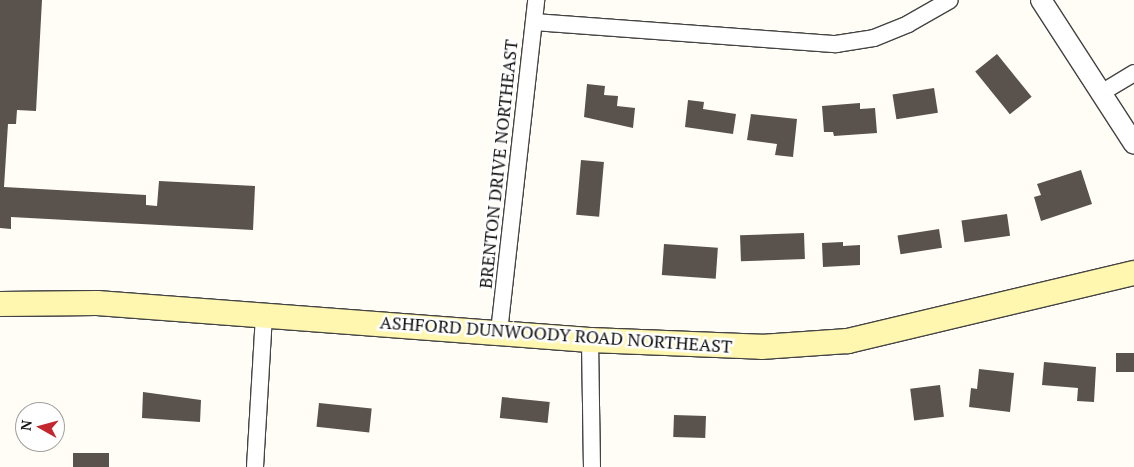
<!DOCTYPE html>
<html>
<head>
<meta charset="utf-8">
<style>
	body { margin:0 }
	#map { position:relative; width:1134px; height:467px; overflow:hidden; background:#fffdf5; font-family:"PT Serif",serif }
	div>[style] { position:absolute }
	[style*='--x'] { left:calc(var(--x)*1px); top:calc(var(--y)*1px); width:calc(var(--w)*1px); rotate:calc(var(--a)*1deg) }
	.building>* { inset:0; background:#5a524d; transform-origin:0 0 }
	.roads { filter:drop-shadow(1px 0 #444) drop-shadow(-1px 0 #444) drop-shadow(0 1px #444) drop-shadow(0 -1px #444) }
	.minor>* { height:16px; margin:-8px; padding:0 8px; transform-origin:8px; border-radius:8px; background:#fff }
	.tertiary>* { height:20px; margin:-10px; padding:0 10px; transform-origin:10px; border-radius:10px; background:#fff }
	.secondary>* { height:24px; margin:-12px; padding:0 12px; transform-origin:12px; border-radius:12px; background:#fff6b0 }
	span { translate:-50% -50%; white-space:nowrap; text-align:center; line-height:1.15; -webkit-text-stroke:5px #fff; paint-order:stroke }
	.street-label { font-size:18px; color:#111 }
	.north { position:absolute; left:15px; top:402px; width:50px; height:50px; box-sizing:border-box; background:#fff; border:1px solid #a0a0a0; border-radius:50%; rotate:277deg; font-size:14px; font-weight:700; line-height:20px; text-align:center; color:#111 }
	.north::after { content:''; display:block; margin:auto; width:18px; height:22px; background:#c4262e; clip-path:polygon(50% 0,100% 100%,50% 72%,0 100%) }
</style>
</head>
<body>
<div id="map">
	<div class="building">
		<div style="clip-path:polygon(0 0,42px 0,36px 111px,17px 110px,16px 124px,8px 124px,4px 187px,146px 195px,146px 205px,157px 206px,159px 181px,255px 186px,253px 230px,11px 217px,11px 229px,0 228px)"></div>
		<div style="left:997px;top:54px;width:55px;height:28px;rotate:51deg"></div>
		<div style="clip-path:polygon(587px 84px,605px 86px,604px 95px,618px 96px,617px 106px,635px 108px,633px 128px,584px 117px)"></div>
		<div style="left:934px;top:88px;width:25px;height:42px;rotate:81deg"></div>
		<div style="clip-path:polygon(688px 100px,704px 102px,703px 109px,736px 114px,733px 134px,685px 127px)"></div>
		<div style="clip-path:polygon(860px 103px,860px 109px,875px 108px,877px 133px,834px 136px,833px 132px,824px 132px,822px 106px)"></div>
		<div style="clip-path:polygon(751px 114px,797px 119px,793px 157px,775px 155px,777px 144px,747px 140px)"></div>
		<div style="left:581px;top:160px;width:23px;height:55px;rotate:5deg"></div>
		<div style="clip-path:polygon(1081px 170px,1092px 204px,1041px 221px,1034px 197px,1041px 195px,1037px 184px)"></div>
		<div style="left:1007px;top:214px;width:22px;height:46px;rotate:82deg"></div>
		<div style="left:939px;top:229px;width:19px;height:42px;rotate:81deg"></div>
		<div style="left:804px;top:233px;width:26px;height:64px;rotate:88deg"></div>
		<div style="clip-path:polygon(843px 242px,843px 246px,860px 245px,860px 265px,823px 267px,822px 243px)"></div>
		<div style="left:664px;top:244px;width:54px;height:31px;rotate:4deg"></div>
		<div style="left:1134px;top:353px;width:19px;height:18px;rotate:90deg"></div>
		<div style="clip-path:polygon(1044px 362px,1096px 367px,1094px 402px,1077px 401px,1078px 388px,1042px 385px)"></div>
		<div style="clip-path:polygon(979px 369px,1014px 373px,1010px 412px,969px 407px,971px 388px,977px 389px)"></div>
		<div style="left:940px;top:385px;width:32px;height:30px;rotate:83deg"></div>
		<div style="clip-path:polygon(143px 392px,201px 400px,200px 422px,142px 418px)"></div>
		<div style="left:502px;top:397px;width:48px;height:21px;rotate:6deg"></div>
		<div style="left:319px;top:403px;width:53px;height:24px;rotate:6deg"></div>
		<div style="left:674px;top:415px;width:32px;height:22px;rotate:2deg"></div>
		<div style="left:73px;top:453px;width:36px;height:14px"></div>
	</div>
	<div class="roads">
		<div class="minor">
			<div style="--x:534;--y:22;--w:303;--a:4.2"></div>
			<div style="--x:836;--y:44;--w:38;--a:-9"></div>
			<div style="--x:874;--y:38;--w:37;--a:-22"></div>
			<div style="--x:908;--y:24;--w:48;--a:-29.7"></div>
			<div style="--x:1101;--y:93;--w:39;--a:-31"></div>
			<div style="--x:499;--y:332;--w:334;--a:-83.6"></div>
			<div style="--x:590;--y:340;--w:127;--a:89.1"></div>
			<div style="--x:255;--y:467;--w:153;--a:-86.6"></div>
		</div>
		<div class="tertiary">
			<div style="--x:1041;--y:0;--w:171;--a:57.1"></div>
		</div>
		<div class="secondary">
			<div style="--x:0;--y:304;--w:97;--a:-0.6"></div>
			<div style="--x:97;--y:303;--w:494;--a:4.3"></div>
			<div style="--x:590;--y:340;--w:171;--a:2.3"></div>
			<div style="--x:761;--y:347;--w:87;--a:-3.9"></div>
			<div style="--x:848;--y:341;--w:294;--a:-13.4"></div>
		</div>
	</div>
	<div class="street-label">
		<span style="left:498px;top:164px;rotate:-84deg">BRENTON DRIVE NORTHEAST</span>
		<span style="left:556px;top:334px;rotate:4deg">ASHFORD DUNWOODY ROAD NORTHEAST</span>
	</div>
	<div class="north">N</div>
</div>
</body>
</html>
